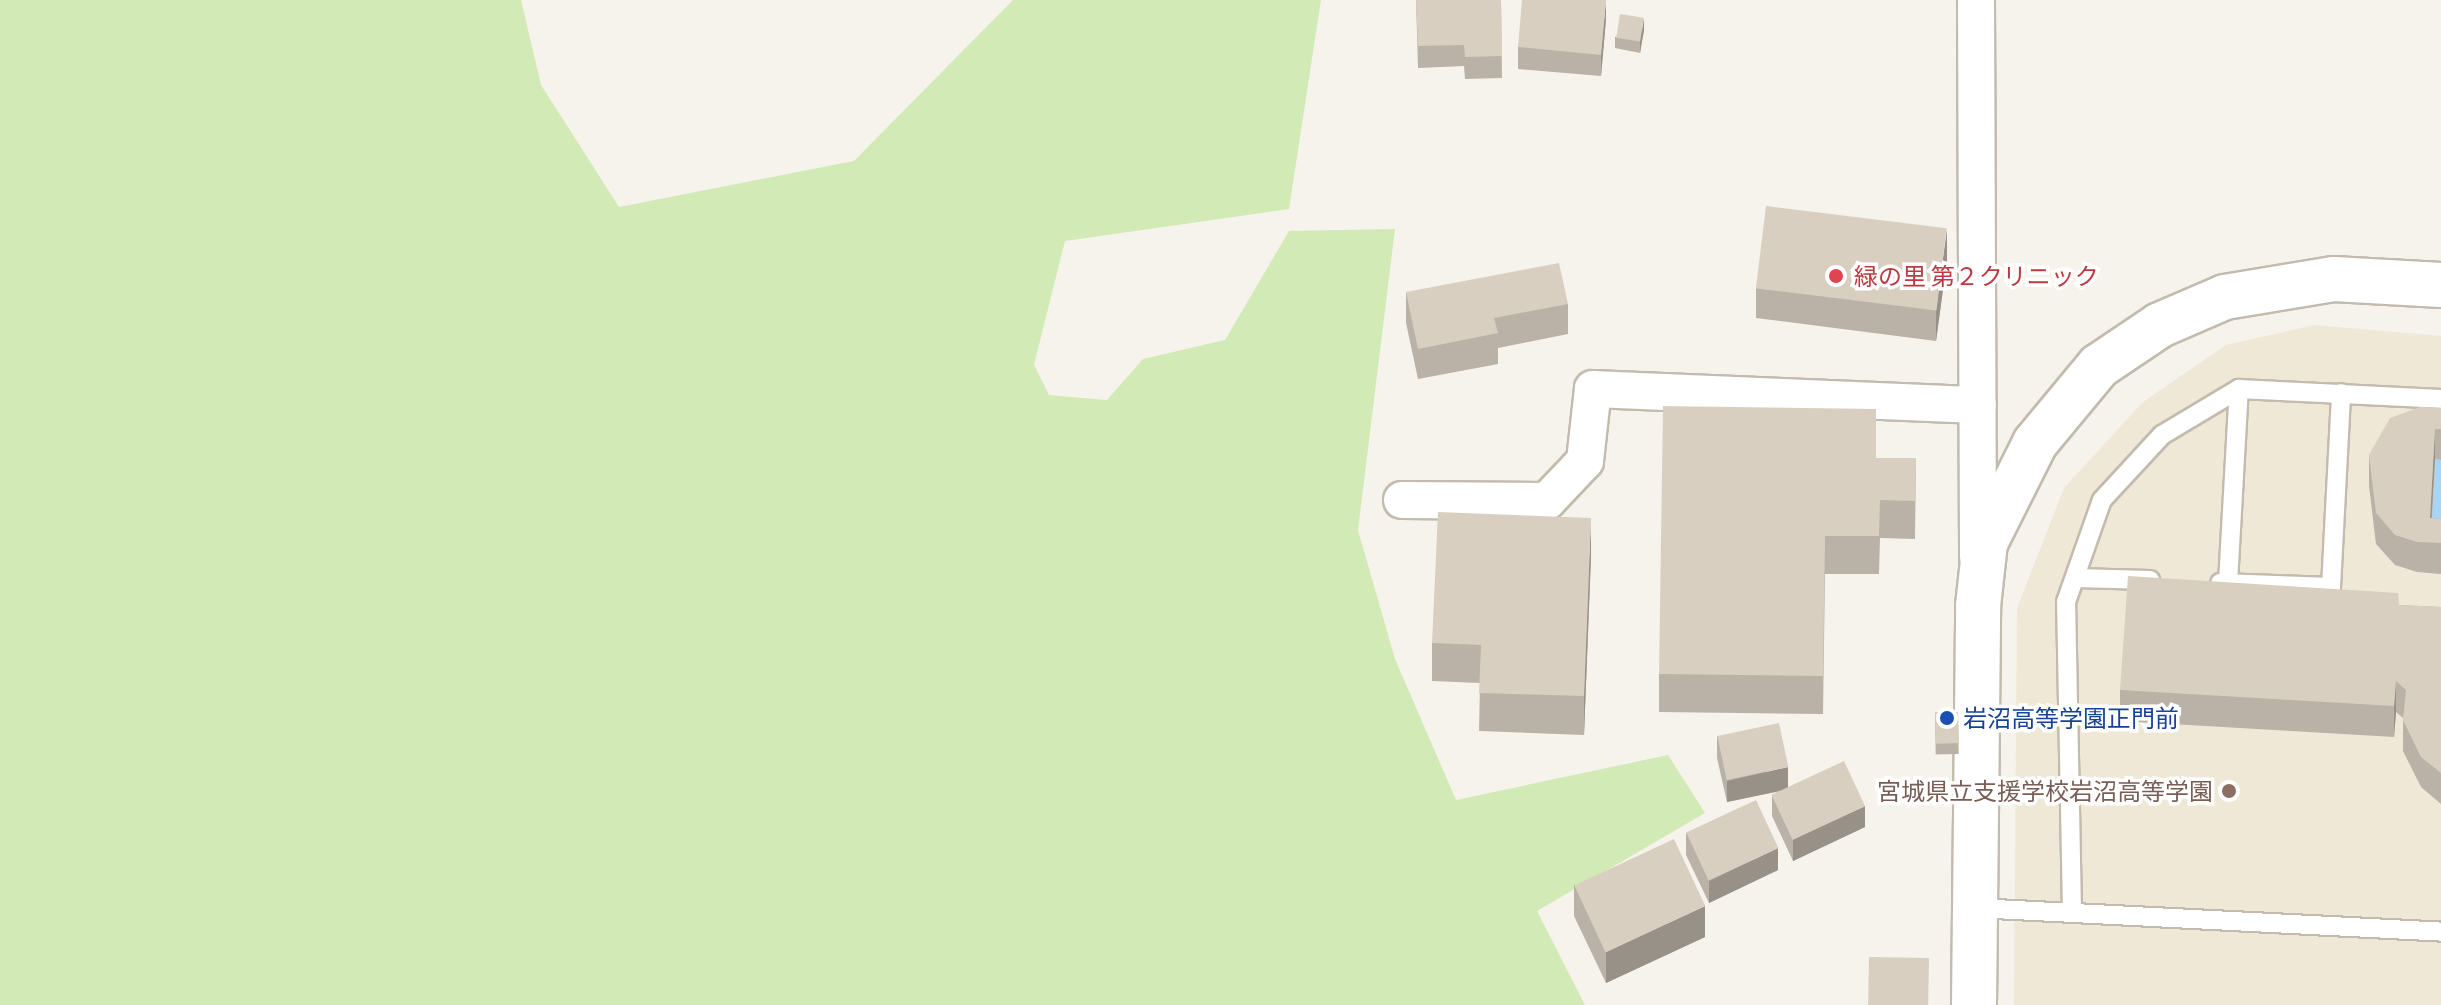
<!DOCTYPE html>
<html>
<head>
<meta charset="utf-8">
<style>
	body { margin:0 }
	#map { position:relative; width:2441px; height:1005px; overflow:hidden; background:#f6f3ec; font-family:Manrope,"Noto Sans JP",sans-serif }
	div>[style] { position:absolute }
	[style*='--x'] { left:calc(var(--x)*1px); top:calc(var(--y)*1px); width:calc(var(--w)*1px); rotate:calc(var(--a)*1deg) }
	.education>* { inset:0; background:#efe8d6 }
	.green>* { inset:0; background:#d2eab5 }
	.water>* { inset:0; background:#a9d4f2 }
	.roads { filter:drop-shadow(2px 0 #c2bbae) drop-shadow(-2px 0 #c2bbae) drop-shadow(0 2px #c2bbae) drop-shadow(0 -2px #c2bbae) }
	.service>* { height:18px; margin:-9px; padding:0 9px; transform-origin:9px; border-radius:9px; background:#fff }
	.minor>* { height:36px; margin:-18px; padding:0 18px; transform-origin:18px; border-radius:18px; background:#fff }
	.tertiary>* { height:44px; margin:-22px; padding:0 22px; transform-origin:22px; border-radius:22px; background:#fff }
	.wall>* { inset:0; background:#bab2a6; transform-origin:0 0 }
	.shaded-wall>* { inset:0; background:#979187 }
	.building>* { inset:0; background:#d8cfc1; transform-origin:0 0 }
	.dots>* { width:22px; height:22px; translate:-50% -50%; box-sizing:border-box; border:4px solid #fff; border-radius:50% }
	span { translate:-50% -50%; white-space:nowrap; text-align:center; line-height:1.15; -webkit-text-stroke:7px #fff; paint-order:stroke }
	.health-label { font-size:24px; color:#be3a42 }
	.left { translate:0 -50%; text-align:left }
	.transit-label { font-size:24px; color:#164399 }
	.education-label { font-size:24px; color:#785e54 }
	.right { translate:-100% -50%; text-align:right }
</style>
</head>
<body>
<div id="map">
	<div class="education">
		<div style="clip-path:polygon(2314px 325px,2441px 336px,2441px 1005px,2014px 1005px,2017px 608px,2064px 488px,2143px 402px,2226px 345px)"></div>
	</div>
	<div class="green">
		<div style="clip-path:polygon(0 0,521px 0,541px 85px,619px 207px,854px 161px,1013px 0,1321px 0,1289px 209px,1065px 241px,1034px 365px,1049px 395px,1107px 400px,1143px 359px,1225px 340px,1289px 231px,1395px 229px,1358px 530px,1395px 659px,1456px 800px,1668px 755px,1705px 813px,1537px 911px,1585px 1005px,0 1005px)"></div>
	</div>
	<div class="water">
		<div style="clip-path:polygon(2435px 459px,2441px 460px,2441px 549px,2430px 549px)"></div>
	</div>
	<div class="roads">
		<div class="service">
			<div style="--x:2075;--y:578;--w:75;--a:1.5"></div>
			<div style="--x:2220;--y:583;--w:111;--a:2.1"></div>
			<div style="--x:2331;--y:587;--w:194;--a:-87"></div>
			<div style="--x:2228;--y:583;--w:194;--a:-86.8"></div>
			<div style="--x:1975;--y:908;--w:467;--a:2.9"></div>
			<div style="--x:2072;--y:911;--w:309;--a:-91.1"></div>
			<div style="--x:2066;--y:602;--w:108;--a:-70.6"></div>
			<div style="--x:2102;--y:500;--w:88;--a:-47.3"></div>
			<div style="--x:2162;--y:435;--w:90;--a:-30.9"></div>
			<div style="--x:2239;--y:389;--w:202;--a:2.8"></div>
		</div>
		<div class="minor">
			<div style="--x:1976;--y:0;--w:557;--a:89.79"></div>
			<div style="--x:1402;--y:500;--w:145;--a:0.4"></div>
			<div style="--x:1547;--y:501;--w:55;--a:-46.5"></div>
			<div style="--x:1585;--y:461;--w:72;--a:-83.7"></div>
			<div style="--x:1593;--y:389;--w:385;--a:2.4"></div>
		</div>
		<div class="tertiary">
			<div style="--x:1974;--y:1005;--w:399;--a:-89.4"></div>
			<div style="--x:1978;--y:606;--w:63;--a:-83.7"></div>
			<div style="--x:1985;--y:543;--w:112;--a:-63.4"></div>
			<div style="--x:2035;--y:443;--w:100;--a:-50.3"></div>
			<div style="--x:2099;--y:366;--w:73;--a:-33.9"></div>
			<div style="--x:2160;--y:325;--w:71;--a:-23.3"></div>
			<div style="--x:2225;--y:297;--w:110;--a:-9.4"></div>
			<div style="--x:2334;--y:279;--w:107;--a:3.2"></div>
		</div>
	</div>
	<div class="wall">
		<div style="clip-path:polygon(1416px 0,1501px 0,1502px 78px,1465px 79px,1464px 66px,1418px 68px)"></div>
		<div style="clip-path:polygon(1606px 19px,1601px 76px,1518px 69px,1518px 47px)"></div>
		<div style="clip-path:polygon(1644px 30px,1640px 53px,1615px 48px,1615px 37px)"></div>
		<div style="clip-path:polygon(1947px 260px,1936px 341px,1756px 318px,1756px 288px)"></div>
		<div style="clip-path:polygon(1406px 292px,1568px 304px,1568px 334px,1498px 348px,1498px 364px,1418px 379px,1406px 323px)"></div>
		<div style="clip-path:polygon(2441px 408px,2441px 460px,2435px 459px,2432px 518px,2441px 519px,2441px 574px,2417px 572px,2395px 565px,2376px 544px,2369px 486px,2369px 455px)"></div>
		<div style="clip-path:polygon(1876px 458px,1916px 458px,1915px 539px,1880px 538px,1879px 574px,1825px 574px,1823px 714px,1659px 712px,1659px 674px)"></div>
		<div style="clip-path:polygon(1591px 556px,1584px 735px,1479px 731px,1480px 683px,1432px 681px,1432px 643px)"></div>
		<div style="clip-path:polygon(2399px 605px,2441px 607px,2441px 804px,2421px 787px,2403px 751px,2403px 718px,2396px 712px,2394px 737px,2120px 721px,2120px 690px)"></div>
		<div style="left:1958px;top:712px;width:42px;height:23px;rotate:89deg"></div>
		<div style="clip-path:polygon(1717px 736px,1788px 787px,1865px 827px,1793px 861px,1772px 816px,1772px 795px,1781px 791px,1727px 802px,1717px 758px)"></div>
		<div style="clip-path:polygon(1686px 833px,1778px 870px,1709px 903px,1686px 855px)"></div>
		<div style="clip-path:polygon(1574px 885px,1705px 937px,1606px 983px,1574px 916px)"></div>
	</div>
	<div class="shaded-wall">
		<div style="clip-path:polygon(1606px 0,1606px 19px,1601px 76px,1601px 55px)"></div>
		<div style="clip-path:polygon(1644px 18px,1644px 30px,1640px 53px,1640px 42px)"></div>
		<div style="clip-path:polygon(1947px 229px,1947px 260px,1936px 341px,1936px 310px)"></div>
		<div style="clip-path:polygon(2435px 429px,2435px 459px,2430px 542px,2430px 518px)"></div>
		<div style="clip-path:polygon(1591px 518px,1591px 556px,1584px 735px,1584px 696px)"></div>
		<div style="clip-path:polygon(2396px 681px,2396px 712px,2394px 737px,2394px 706px)"></div>
		<div style="clip-path:polygon(1788px 767px,1788px 789px,1727px 802px,1727px 781px)"></div>
		<div style="clip-path:polygon(1865px 806px,1865px 827px,1793px 861px,1793px 839px)"></div>
		<div style="clip-path:polygon(1778px 848px,1778px 870px,1709px 903px,1709px 881px)"></div>
		<div style="clip-path:polygon(1705px 906px,1705px 937px,1606px 983px,1606px 952px)"></div>
	</div>
	<div class="building">
		<div style="clip-path:polygon(1416px 0,1501px 0,1502px 56px,1465px 57px,1464px 45px,1418px 46px)"></div>
		<div style="clip-path:polygon(1522px 0,1606px 0,1601px 55px,1518px 47px)"></div>
		<div style="left:1620px;top:14px;width:24px;height:24px;rotate:9deg"></div>
		<div style="left:1766px;top:206px;width:182px;height:83px;rotate:7deg"></div>
		<div style="clip-path:polygon(1559px 263px,1568px 304px,1494px 318px,1498px 333px,1418px 349px,1406px 292px)"></div>
		<div style="clip-path:polygon(1663px 406px,1876px 409px,1876px 458px,1916px 458px,1915px 501px,1880px 500px,1879px 536px,1825px 536px,1823px 676px,1659px 674px)"></div>
		<div style="clip-path:polygon(2420px 407px,2441px 408px,2441px 429px,2435px 429px,2430px 518px,2441px 519px,2441px 543px,2417px 542px,2395px 535px,2376px 513px,2369px 455px,2390px 418px)"></div>
		<div style="clip-path:polygon(1438px 512px,1591px 518px,1584px 696px,1479px 693px,1481px 645px,1432px 643px)"></div>
		<div style="clip-path:polygon(2128px 576px,2398px 593px,2399px 605px,2441px 607px,2441px 773px,2421px 757px,2403px 720px,2406px 690px,2396px 681px,2394px 706px,2120px 690px)"></div>
		<div style="left:1958px;top:712px;width:31px;height:23px;rotate:88deg"></div>
		<div style="left:1779px;top:723px;width:45px;height:63px;rotate:78deg"></div>
		<div style="left:1844px;top:761px;width:50px;height:80px;rotate:65deg"></div>
		<div style="left:1756px;top:800px;width:53px;height:77px;rotate:65deg"></div>
		<div style="left:1674px;top:839px;width:74px;height:110px;rotate:65deg"></div>
		<div style="left:1869px;top:957px;width:60px;height:48px;rotate:1deg"></div>
	</div>
	<div class="dots">
		<div style="left:1836px;top:276px;background:#e0444e"></div>
		<div style="left:1947px;top:718px;background:#1a4fb4"></div>
		<div style="left:2229px;top:791px;background:#8d6e63"></div>
	</div>
	<div class="health-label">
		<span class="left" style="left:1854px;top:276px">緑の里 第２クリニック</span>
	</div>
	<div class="transit-label">
		<span class="left" style="left:1963px;top:718px">岩沼高等学園正門前</span>
	</div>
	<div class="education-label">
		<span class="right" style="left:2213px;top:791px">宮城県立支援学校岩沼高等学園</span>
	</div>
</div>
</body>
</html>
